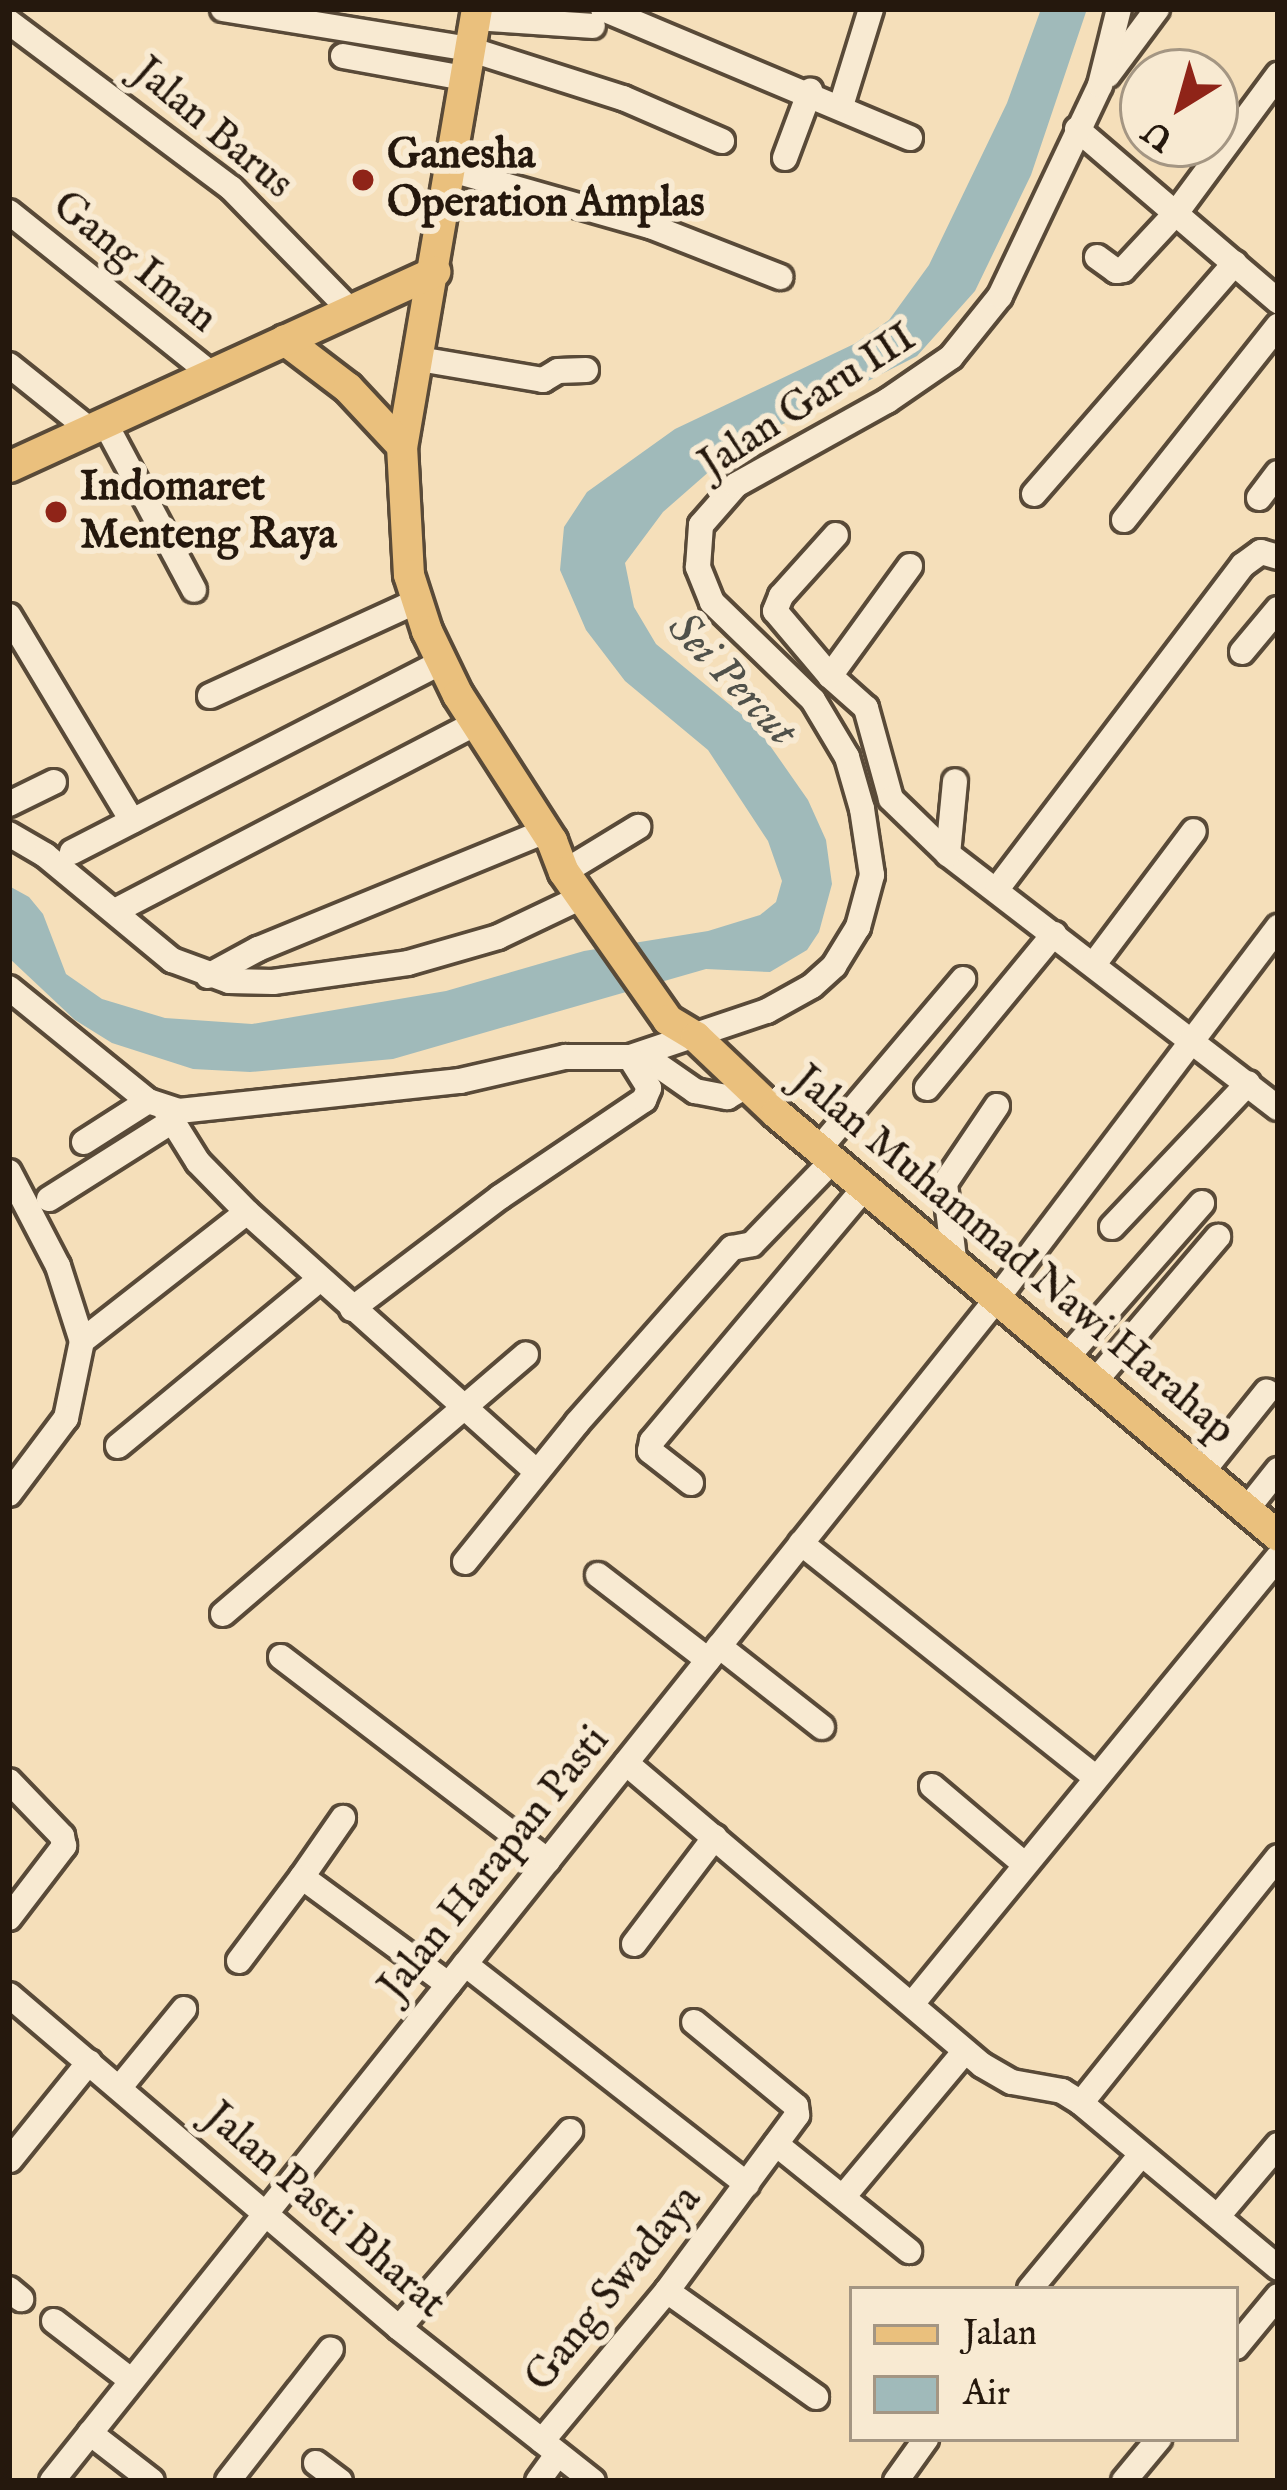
<!DOCTYPE html>
<html>
<head>
<meta charset="utf-8">
<style>
	body { margin:0 }
	#map { position:relative; width:1287px; height:2490px; overflow:hidden; background:#f5dfba; font-family:"IM FELL English",serif }
	div>[style] { position:absolute }
	[style*='--x'] { left:calc(var(--x)*1px); top:calc(var(--y)*1px); width:calc(var(--w)*1px); rotate:calc(var(--a)*1deg) }
	.water>* { inset:0; background:#a0baba }
	.roads { filter:drop-shadow(3px 0 #594a38) drop-shadow(-3px 0 #594a38) drop-shadow(0 3px #594a38) drop-shadow(0 -3px #594a38) }
	.minor>* { height:24px; margin:-12px; padding:0 12px; transform-origin:12px; border-radius:12px; background:#f8ead2 }
	.major>* { height:30px; margin:-15px; padding:0 15px; transform-origin:15px; border-radius:15px; background:#eac07d }
	.dots>* { width:33px; height:33px; translate:-50% -50%; box-sizing:border-box; border:6px solid #f8ead2; border-radius:50% }
	span { translate:-50% -50%; white-space:nowrap; text-align:center; line-height:1.15; -webkit-text-stroke:12px #f8ead2; paint-order:stroke }
	.street-label { font-size:42px; color:#25180d }
	.poi-label { font-size:42px; color:#25180d; font-weight:700 }
	.left { translate:0 -50%; text-align:left }
	.water-label { font-size:45px; color:#50514a; font-style:italic }
	.frame { position:absolute; inset:0; border:12px solid #25180d; pointer-events:none }
	.legend { position:absolute; left:849px; top:2286px; width:390px; height:156px; box-sizing:border-box; background:#f8ead2; border:3px solid #a49683; margin:0; padding:15px 21px; list-style:none; font-size:36px; color:#25180d }
	.legend li { display:flex; align-items:center; gap:24px; height:60px }
	.legend b { width:60px; border:3px solid #a49683 }
	.north { position:absolute; left:1119px; top:48px; width:120px; height:120px; box-sizing:border-box; background:#f8ead2; border:3px solid #a49683; border-radius:50%; rotate:217deg; font-size:33px; font-weight:700; line-height:48px; text-align:center; color:#25180d }
	.north::after { content:''; display:block; margin:auto; width:42px; height:54px; background:#8f2418; clip-path:polygon(50% 0,100% 100%,50% 72%,0 100%) }
</style>
</head>
<body>
<div id="map">
	<div class="water">
		<div style="clip-path:polygon(1041px 9px,1087px 9px,1031px 175px,975px 291px,917px 356px,736px 448px,663px 512px,625px 563px,634px 607px,656px 644px,757px 727px,808px 800px,826px 840px,832px 884px,819px 932px,807px 950px,770px 972px,706px 969px,393px 1059px,250px 1072px,193px 1069px,112px 1043px,75px 1020px,9px 958px,9px 886px,29px 897px,43px 914px,66px 974px,102px 999px,165px 1018px,252px 1024px,446px 991px,584px 951px,708px 931px,760px 915px,776px 902px,782px 881px,768px 841px,708px 750px,625px 681px,586px 630px,560px 570px,564px 527px,587px 492px,675px 429px,854px 344px,889px 320px,929px 265px,1007px 103px)"></div>
	</div>
	<div class="roads">
		<div class="minor">
			<div style="--x:223;--y:9;--w:249;--a:9.2"></div>
			<div style="--x:469;--y:49;--w:162;--a:17.7"></div>
			<div style="--x:623;--y:98;--w:108;--a:23.5"></div>
			<div style="--x:603;--y:9;--w:333;--a:22.8"></div>
			<div style="--x:476;--y:18;--w:117;--a:3.9"></div>
			<div style="--x:9;--y:22;--w:277;--a:36.8"></div>
			<div style="--x:231;--y:188;--w:173;--a:45.7"></div>
			<div style="--x:343;--y:56;--w:123;--a:10.3"></div>
			<div style="--x:1108;--y:75;--w:82;--a:-53.4"></div>
			<div style="--x:841;--y:106;--w:102;--a:-72.8"></div>
			<div style="--x:1077;--y:129;--w:265;--a:40.6"></div>
			<div style="--x:785;--y:158;--w:72;--a:-69.5"></div>
			<div style="--x:448;--y:169;--w:210;--a:15.8"></div>
			<div style="--x:650;--y:226;--w:140;--a:21.4"></div>
			<div style="--x:9;--y:212;--w:259;--a:38.7"></div>
			<div style="--x:1097;--y:257;--w:24;--a:36"></div>
			<div style="--x:1116;--y:271;--w:7;--a:-8"></div>
			<div style="--x:1123;--y:270;--w:78;--a:-47.1"></div>
			<div style="--x:1176;--y:213;--w:172;--a:-53.5"></div>
			<div style="--x:419;--y:359;--w:126;--a:9.6"></div>
			<div style="--x:543;--y:380;--w:17;--a:-31"></div>
			<div style="--x:558;--y:371;--w:28;--a:-2"></div>
			<div style="--x:9;--y:365;--w:104;--a:38.7"></div>
			<div style="--x:105;--y:423;--w:189;--a:61.9"></div>
			<div style="--x:1034;--y:494;--w:306;--a:-49"></div>
			<div style="--x:1259;--y:498;--w:31;--a:-53"></div>
			<div style="--x:1124;--y:520;--w:248;--a:-51.6"></div>
			<div style="--x:910;--y:566;--w:136;--a:126"></div>
			<div style="--x:830;--y:676;--w:48;--a:41.6"></div>
			<div style="--x:866;--y:708;--w:94;--a:74.6"></div>
			<div style="--x:891;--y:799;--w:79;--a:44"></div>
			<div style="--x:948;--y:854;--w:416;--a:37.6"></div>
			<div style="--x:9;--y:616;--w:239;--a:59"></div>
			<div style="--x:1242;--y:652;--w:56;--a:-50.1"></div>
			<div style="--x:830;--y:676;--w:85;--a:-130.2"></div>
			<div style="--x:775;--y:611;--w:16;--a:-68"></div>
			<div style="--x:781;--y:596;--w:82;--a:-48"></div>
			<div style="--x:210;--y:696;--w:226;--a:-24.6"></div>
			<div style="--x:9;--y:804;--w:50;--a:-26.1"></div>
			<div style="--x:9;--y:834;--w:42;--a:30.3"></div>
			<div style="--x:45;--y:855;--w:165;--a:39.6"></div>
			<div style="--x:172;--y:960;--w:61;--a:20.2"></div>
			<div style="--x:229;--y:981;--w:44;--a:1.3"></div>
			<div style="--x:273;--y:982;--w:136;--a:-8"></div>
			<div style="--x:408;--y:963;--w:94;--a:-16.1"></div>
			<div style="--x:498;--y:937;--w:93;--a:-25.5"></div>
			<div style="--x:72;--y:852;--w:415;--a:-27.2"></div>
			<div style="--x:948;--y:854;--w:73;--a:-84.5"></div>
			<div style="--x:564;--y:872;--w:87;--a:-31.3"></div>
			<div style="--x:997;--y:889;--w:407;--a:-52.8"></div>
			<div style="--x:1243;--y:565;--w:22;--a:-36"></div>
			<div style="--x:1261;--y:552;--w:18;--a:16"></div>
			<div style="--x:115;--y:911;--w:405;--a:-27.5"></div>
			<div style="--x:1094;--y:964;--w:166;--a:-53.1"></div>
			<div style="--x:208;--y:976;--w:57;--a:-28.4"></div>
			<div style="--x:258;--y:949;--w:311;--a:-22.3"></div>
			<div style="--x:9;--y:988;--w:179;--a:39.1"></div>
			<div style="--x:148;--y:1101;--w:33;--a:18"></div>
			<div style="--x:179;--y:1111;--w:283;--a:-6.1"></div>
			<div style="--x:460;--y:1081;--w:108;--a:-12.9"></div>
			<div style="--x:565;--y:1057;--w:65;--a:0"></div>
			<div style="--x:630;--y:1057;--w:145;--a:-18.6"></div>
			<div style="--x:767;--y:1011;--w:51;--a:-29.1"></div>
			<div style="--x:812;--y:986;--w:30;--a:-42"></div>
			<div style="--x:834;--y:966;--w:46;--a:-58.4"></div>
			<div style="--x:858;--y:927;--w:54;--a:-74.9"></div>
			<div style="--x:872;--y:875;--w:67;--a:-98.6"></div>
			<div style="--x:862;--y:809;--w:54;--a:-106.1"></div>
			<div style="--x:847;--y:757;--w:66;--a:-120.8"></div>
			<div style="--x:813;--y:700;--w:141;--a:-135.9"></div>
			<div style="--x:712;--y:602;--w:38;--a:-112"></div>
			<div style="--x:698;--y:567;--w:42;--a:-85.9"></div>
			<div style="--x:701;--y:525;--w:53;--a:-48.8"></div>
			<div style="--x:736;--y:485;--w:173;--a:-29.1"></div>
			<div style="--x:887;--y:401;--w:78;--a:-34.5"></div>
			<div style="--x:951;--y:357;--w:78;--a:-51.2"></div>
			<div style="--x:1000;--y:296;--w:233;--a:-64.6"></div>
			<div style="--x:1100;--y:85;--w:78;--a:-76"></div>
			<div style="--x:642;--y:1054;--w:65;--a:34.9"></div>
			<div style="--x:695;--y:1091;--w:33;--a:11"></div>
			<div style="--x:727;--y:1097;--w:22;--a:-30"></div>
			<div style="--x:927;--y:1088;--w:200;--a:-50.5"></div>
			<div style="--x:165;--y:1109;--w:62;--a:58.1"></div>
			<div style="--x:198;--y:1162;--w:70;--a:45.6"></div>
			<div style="--x:247;--y:1212;--w:389;--a:41.9"></div>
			<div style="--x:84;--y:1142;--w:76;--a:-32.6"></div>
			<div style="--x:819;--y:1149;--w:223;--a:-49.7"></div>
			<div style="--x:9;--y:1172;--w:106;--a:62.5"></div>
			<div style="--x:58;--y:1266;--w:79;--a:72.3"></div>
			<div style="--x:82;--y:1341;--w:79;--a:101.7"></div>
			<div style="--x:66;--y:1418;--w:95;--a:126.9"></div>
			<div style="--x:49;--y:1199;--w:144;--a:-32.3"></div>
			<div style="--x:1112;--y:1227;--w:198;--a:-46.6"></div>
			<div style="--x:954;--y:1259;--w:77;--a:-96.8"></div>
			<div style="--x:945;--y:1183;--w:93;--a:-56"></div>
			<div style="--x:352;--y:1309;--w:186;--a:-37.1"></div>
			<div style="--x:500;--y:1197;--w:174;--a:-34"></div>
			<div style="--x:644;--y:1100;--w:13;--a:-67"></div>
			<div style="--x:649;--y:1088;--w:36;--a:-122"></div>
			<div style="--x:82;--y:1341;--w:209;--a:-38"></div>
			<div style="--x:1069;--y:1355;--w:202;--a:-48.8"></div>
			<div style="--x:1097;--y:1379;--w:187;--a:-49.6"></div>
			<div style="--x:118;--y:1446;--w:261;--a:-39.6"></div>
			<div style="--x:1203;--y:1471;--w:102;--a:-51.3"></div>
			<div style="--x:691;--y:1483;--w:52;--a:-142"></div>
			<div style="--x:650;--y:1451;--w:10;--a:-79"></div>
			<div style="--x:652;--y:1441;--w:331;--a:-50"></div>
			<div style="--x:1247;--y:1509;--w:50;--a:-51.5"></div>
			<div style="--x:801;--y:1543;--w:376;--a:38.5"></div>
			<div style="--x:465;--y:1562;--w:179;--a:-51.1"></div>
			<div style="--x:577;--y:1423;--w:234;--a:-48.5"></div>
			<div style="--x:732;--y:1248;--w:20;--a:-11"></div>
			<div style="--x:752;--y:1244;--w:117;--a:-46"></div>
			<div style="--x:598;--y:1575;--w:139;--a:37.7"></div>
			<div style="--x:223;--y:1614;--w:399;--a:-40.6"></div>
			<div style="--x:719;--y:1646;--w:131;--a:38.2"></div>
			<div style="--x:281;--y:1657;--w:336;--a:37.4"></div>
			<div style="--x:626;--y:1763;--w:467;--a:40.3"></div>
			<div style="--x:982;--y:2065;--w:34;--a:30"></div>
			<div style="--x:1012;--y:2082;--w:51;--a:10.2"></div>
			<div style="--x:1062;--y:2091;--w:22;--a:32"></div>
			<div style="--x:1081;--y:2103;--w:257;--a:39.9"></div>
			<div style="--x:932;--y:1786;--w:119;--a:40.2"></div>
			<div style="--x:302;--y:1877;--w:72;--a:-55.2"></div>
			<div style="--x:9;--y:1918;--w:91;--a:-52.6"></div>
			<div style="--x:64;--y:1846;--w:10;--a:-101"></div>
			<div style="--x:62;--y:1836;--w:76;--a:-133.9"></div>
			<div style="--x:634;--y:1944;--w:134;--a:-52.9"></div>
			<div style="--x:239;--y:1961;--w:105;--a:-53.1"></div>
			<div style="--x:302;--y:1877;--w:182;--a:36.3"></div>
			<div style="--x:465;--y:1964;--w:358;--a:38"></div>
			<div style="--x:9;--y:1995;--w:513;--a:40.49"></div>
			<div style="--x:399;--y:2328;--w:247;--a:38.3"></div>
			<div style="--x:912;--y:2004;--w:578;--a:-50.69"></div>
			<div style="--x:120;--y:2087;--w:101;--a:-50.6"></div>
			<div style="--x:1081;--y:2103;--w:315;--a:-51.3"></div>
			<div style="--x:776;--y:2144;--w:171;--a:38.8"></div>
			<div style="--x:10;--y:2160;--w:126;--a:-51.1"></div>
			<div style="--x:843;--y:2197;--w:190;--a:-50.1"></div>
			<div style="--x:1218;--y:2216;--w:93;--a:-49.8"></div>
			<div style="--x:9;--y:2289;--w:16;--a:40"></div>
			<div style="--x:1030;--y:2289;--w:174;--a:-50.4"></div>
			<div style="--x:667;--y:2291;--w:183;--a:35.4"></div>
			<div style="--x:54;--y:2321;--w:98;--a:37.6"></div>
			<div style="--x:399;--y:2328;--w:261;--a:-49"></div>
			<div style="--x:1236;--y:2347;--w:66;--a:-50.5"></div>
			<div style="--x:90;--y:2433;--w:78;--a:37.7"></div>
			<div style="--x:542;--y:2441;--w:195;--a:-50.2"></div>
			<div style="--x:667;--y:2291;--w:219;--a:-53.5"></div>
			<div style="--x:797;--y:2115;--w:9;--a:-96"></div>
			<div style="--x:796;--y:2106;--w:132;--a:-140.5"></div>
			<div style="--x:316;--y:2463;--w:30;--a:37"></div>
			<div style="--x:52;--y:2481;--w:1517;--a:-51.37"></div>
			<div style="--x:999;--y:1296;--w:463;--a:-52.9"></div>
			<div style="--x:228;--y:2481;--w:167;--a:-52"></div>
			<div style="--x:538;--y:2481;--w:32;--a:-54"></div>
			<div style="--x:896;--y:2481;--w:52;--a:-54.5"></div>
			<div style="--x:1124;--y:2481;--w:55;--a:-50.2"></div>
		</div>
		<div class="major">
			<div style="--x:477;--y:9;--w:443;--a:99.7"></div>
			<div style="--x:402;--y:446;--w:129;--a:86.9"></div>
			<div style="--x:409;--y:575;--w:59;--a:72.2"></div>
			<div style="--x:427;--y:631;--w:71;--a:64.2"></div>
			<div style="--x:458;--y:695;--w:174;--a:57.2"></div>
			<div style="--x:552;--y:841;--w:33;--a:69"></div>
			<div style="--x:564;--y:872;--w:181;--a:54.9"></div>
			<div style="--x:668;--y:1020;--w:33;--a:31"></div>
			<div style="--x:696;--y:1037;--w:110;--a:43.5"></div>
			<div style="--x:776;--y:1113;--w:656;--a:40.12"></div>
			<div style="--x:285;--y:340;--w:79;--a:37.3"></div>
			<div style="--x:348;--y:388;--w:79;--a:47"></div>
			<div style="--x:9;--y:467;--w:469;--a:-24.6"></div>
		</div>
	</div>
	<div class="dots">
		<div style="left:363px;top:180px;background:#8f2418"></div>
		<div style="left:56px;top:512px;background:#8f2418"></div>
	</div>
	<div class="street-label">
		<span style="left:212px;top:129px;rotate:40deg">Jalan Barus</span>
		<span style="left:134px;top:263px;rotate:39deg">Gang Iman</span>
		<span style="left:808px;top:402px;rotate:-33deg">Jalan Garu III</span>
		<span style="left:1013px;top:1256px;rotate:40deg">Jalan Muhammad Nawi Harahap</span>
		<span style="left:495px;top:1864px;rotate:-51deg">Jalan Harapan Pasti</span>
		<span style="left:324px;top:2211px;rotate:41deg">Jalan Pasti Bharat</span>
		<span style="left:614px;top:2289px;rotate:-51deg">Gang Swadaya</span>
	</div>
	<div class="poi-label">
		<span class="left" style="left:387px;top:180px">Ganesha<br>Operation Amplas</span>
		<span class="left" style="left:80px;top:512px">Indomaret<br>Menteng Raya</span>
	</div>
	<div class="water-label">
		<span style="left:732px;top:680px;rotate:46deg">Sei Percut</span>
	</div>
	<div class="frame"></div>
	<ul class="legend">
	<li><b style="height:15px;background:#eac07d"></b>Jalan</li>
	<li><b style="height:33px;background:#a0baba"></b>Air</li>
	</ul>
	<div class="north">U</div>
</div>
</body>
</html>
